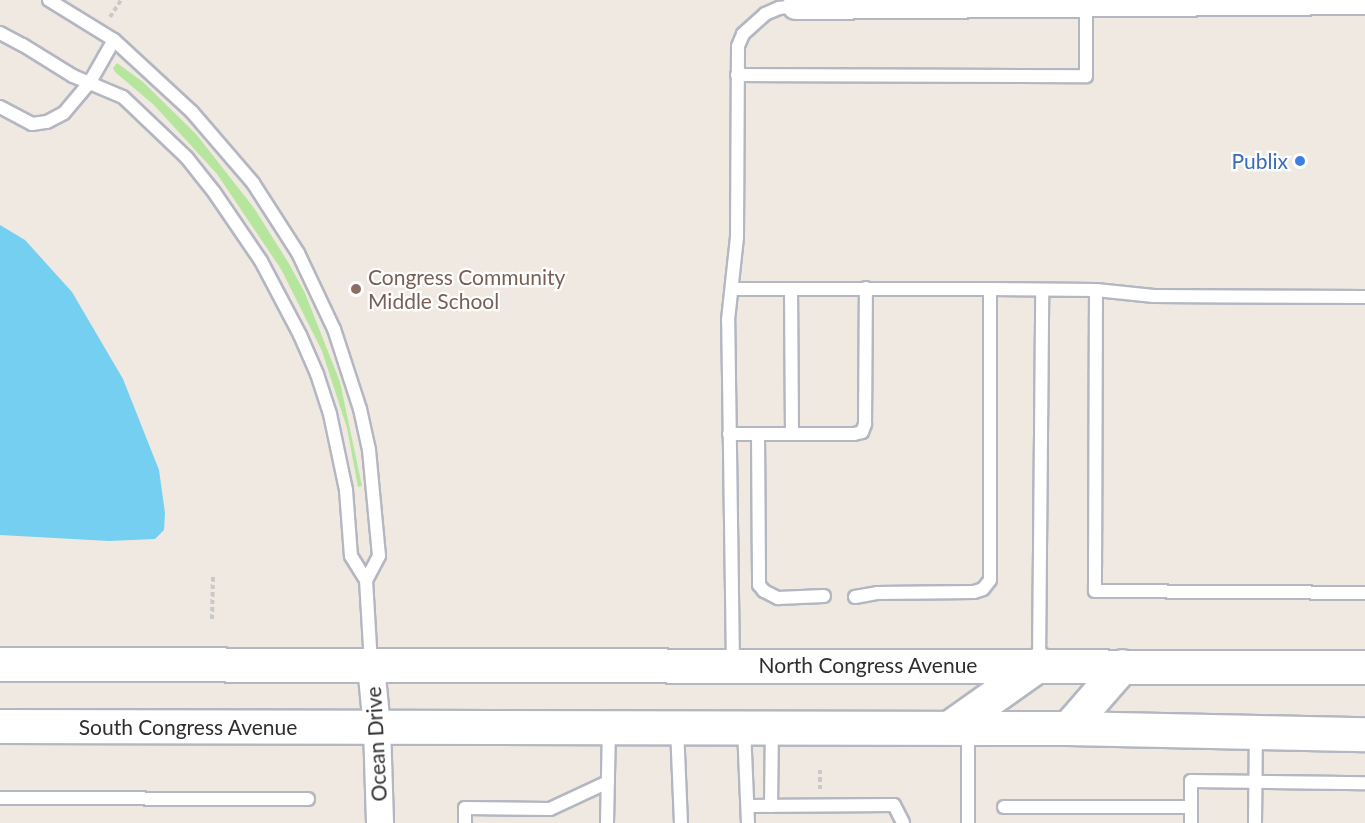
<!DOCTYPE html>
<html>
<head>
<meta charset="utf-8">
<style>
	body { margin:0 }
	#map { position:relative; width:1365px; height:823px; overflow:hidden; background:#efe9e1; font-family:Lato,sans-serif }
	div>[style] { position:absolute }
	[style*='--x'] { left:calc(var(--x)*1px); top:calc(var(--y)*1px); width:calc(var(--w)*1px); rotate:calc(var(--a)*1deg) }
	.green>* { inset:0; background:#b6e59e }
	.water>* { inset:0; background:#75cff0 }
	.path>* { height:4px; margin-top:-2px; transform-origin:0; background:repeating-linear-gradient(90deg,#c9c9c9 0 4.5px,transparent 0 7.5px) }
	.roads { filter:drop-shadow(2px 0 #b4b7c1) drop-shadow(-2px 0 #b4b7c1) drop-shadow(0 2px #b4b7c1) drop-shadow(0 -2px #b4b7c1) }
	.service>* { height:12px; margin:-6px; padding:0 6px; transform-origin:6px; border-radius:6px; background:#fff }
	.minor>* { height:26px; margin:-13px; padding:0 13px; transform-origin:13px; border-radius:13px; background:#fff }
	.secondary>* { height:33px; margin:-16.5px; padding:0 16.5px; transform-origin:16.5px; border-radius:16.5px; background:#fff }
	.dots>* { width:16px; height:16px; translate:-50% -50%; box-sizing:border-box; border:3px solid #fff; border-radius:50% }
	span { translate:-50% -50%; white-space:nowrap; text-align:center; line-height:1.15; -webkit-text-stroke:4.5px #fff; paint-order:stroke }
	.shop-label { font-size:21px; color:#366cbe }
	.right { translate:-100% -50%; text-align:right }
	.education-label { font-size:21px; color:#785e54 }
	.left { translate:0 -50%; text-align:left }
	.street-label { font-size:21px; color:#2e2e2e }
</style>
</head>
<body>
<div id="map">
	<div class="green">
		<div style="clip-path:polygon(117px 63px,143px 82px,196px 134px,254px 208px,288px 262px,305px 293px,340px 382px,362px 486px,358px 487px,347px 428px,322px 351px,281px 269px,217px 174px,154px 105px,115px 72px,113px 68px)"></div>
	</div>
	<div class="water">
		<div style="clip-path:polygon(0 225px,25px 240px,72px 292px,123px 379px,159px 470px,165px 513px,164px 530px,155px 539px,109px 541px,0 535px)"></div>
	</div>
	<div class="path">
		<div style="--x:110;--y:17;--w:20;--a:-57"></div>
		<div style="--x:212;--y:619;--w:44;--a:-88.7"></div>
		<div style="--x:820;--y:789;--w:20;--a:-90"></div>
	</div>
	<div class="roads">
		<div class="service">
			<div style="--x:49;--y:0;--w:76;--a:31.6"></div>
			<div style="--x:114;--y:40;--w:106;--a:42.7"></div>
			<div style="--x:192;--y:112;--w:94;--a:49.3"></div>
			<div style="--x:253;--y:183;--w:83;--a:57.3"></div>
			<div style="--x:298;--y:253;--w:84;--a:64.7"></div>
			<div style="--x:334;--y:329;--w:84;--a:72"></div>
			<div style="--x:360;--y:409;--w:42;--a:77.6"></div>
			<div style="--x:369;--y:450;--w:106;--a:84.6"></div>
			<div style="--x:379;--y:556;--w:27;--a:118"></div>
			<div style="--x:0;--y:33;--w:26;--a:28"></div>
			<div style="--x:23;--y:45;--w:59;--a:31.8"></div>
			<div style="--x:73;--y:76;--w:54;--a:22.8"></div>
			<div style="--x:123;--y:97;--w:88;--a:43.6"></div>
			<div style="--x:187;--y:158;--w:43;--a:51.5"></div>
			<div style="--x:214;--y:192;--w:83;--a:55.7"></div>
			<div style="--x:261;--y:261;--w:84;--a:62.2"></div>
			<div style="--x:300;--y:335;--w:43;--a:66.4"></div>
			<div style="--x:317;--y:374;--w:42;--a:72"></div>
			<div style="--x:330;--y:414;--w:78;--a:78.1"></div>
			<div style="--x:346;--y:490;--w:66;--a:85.7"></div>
			<div style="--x:351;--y:556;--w:28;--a:58"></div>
			<div style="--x:366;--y:580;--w:84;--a:86.6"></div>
			<div style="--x:737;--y:75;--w:349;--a:0.2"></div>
			<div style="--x:1086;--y:76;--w:71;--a:-90"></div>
			<div style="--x:0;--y:107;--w:36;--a:28"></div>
			<div style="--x:32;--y:124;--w:15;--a:-8"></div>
			<div style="--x:47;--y:122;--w:19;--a:-28"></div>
			<div style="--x:64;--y:113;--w:40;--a:-50"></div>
			<div style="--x:90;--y:82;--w:48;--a:-60.3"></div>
			<div style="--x:732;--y:289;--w:258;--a:0"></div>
			<div style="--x:990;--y:289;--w:106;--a:0.5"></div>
			<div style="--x:1096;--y:290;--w:58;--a:5.9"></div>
			<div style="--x:1154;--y:296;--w:211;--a:0.3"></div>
			<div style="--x:791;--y:289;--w:145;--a:89.6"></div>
			<div style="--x:1096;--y:290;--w:301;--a:90.2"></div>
			<div style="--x:1095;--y:591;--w:270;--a:0.4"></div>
			<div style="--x:729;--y:434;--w:125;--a:0"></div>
			<div style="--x:854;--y:434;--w:8;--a:-14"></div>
			<div style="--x:862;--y:432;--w:9;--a:-69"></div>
			<div style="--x:865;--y:424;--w:136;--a:-89.6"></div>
			<div style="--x:758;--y:434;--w:151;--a:89.6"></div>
			<div style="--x:759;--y:585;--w:8;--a:50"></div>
			<div style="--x:764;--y:591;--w:16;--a:27"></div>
			<div style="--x:778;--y:598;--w:46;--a:-2.5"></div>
			<div style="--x:855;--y:597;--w:22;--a:-10"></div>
			<div style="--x:877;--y:593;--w:97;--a:-0.6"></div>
			<div style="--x:974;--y:592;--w:9;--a:-18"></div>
			<div style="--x:983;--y:589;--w:11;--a:-52"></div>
			<div style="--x:990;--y:580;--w:291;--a:-90"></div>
			<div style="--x:1039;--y:664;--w:374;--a:-89.5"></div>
			<div style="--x:733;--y:665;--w:345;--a:-90.8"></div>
			<div style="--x:728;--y:320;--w:83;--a:-83.8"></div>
			<div style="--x:737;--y:237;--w:191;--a:-89.7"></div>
			<div style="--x:738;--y:46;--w:13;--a:-67"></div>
			<div style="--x:743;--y:34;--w:30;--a:-42"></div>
			<div style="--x:765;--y:14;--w:15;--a:-23"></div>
			<div style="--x:779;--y:8;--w:17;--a:-7"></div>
			<div style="--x:796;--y:6;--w:3;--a:-90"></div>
			<div style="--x:677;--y:728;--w:95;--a:87.6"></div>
			<div style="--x:744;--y:728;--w:95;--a:87.6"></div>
			<div style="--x:0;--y:798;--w:308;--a:0.2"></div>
			<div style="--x:748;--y:806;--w:146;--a:-0.4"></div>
			<div style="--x:894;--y:805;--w:20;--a:63"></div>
			<div style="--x:771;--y:806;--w:77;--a:-89.3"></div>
			<div style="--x:1004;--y:807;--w:187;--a:0"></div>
			<div style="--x:465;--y:823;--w:15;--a:-90"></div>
			<div style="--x:465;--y:808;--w:85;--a:0.7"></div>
			<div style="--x:550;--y:809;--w:64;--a:-25"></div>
			<div style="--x:607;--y:823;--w:95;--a:-88.8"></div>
			<div style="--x:968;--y:823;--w:94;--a:-90"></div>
			<div style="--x:1191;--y:823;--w:42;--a:-90"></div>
			<div style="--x:1191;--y:781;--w:174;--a:0.7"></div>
			<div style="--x:1255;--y:823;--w:91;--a:-89.4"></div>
		</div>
		<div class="minor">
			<div style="--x:796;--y:6;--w:569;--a:-0.5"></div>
			<div style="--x:371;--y:666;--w:61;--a:84.4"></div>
			<div style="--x:377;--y:727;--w:96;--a:88.2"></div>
		</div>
		<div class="secondary">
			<div style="--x:0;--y:664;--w:1365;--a:0.13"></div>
			<div style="--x:0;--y:726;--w:1068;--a:0.11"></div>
			<div style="--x:1068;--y:728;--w:297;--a:1.2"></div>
			<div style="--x:950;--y:727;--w:109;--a:-35.3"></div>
			<div style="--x:1068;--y:728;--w:82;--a:-48.9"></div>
		</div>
	</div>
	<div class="dots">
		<div style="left:1300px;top:161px;background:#3f7fe0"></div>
		<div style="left:356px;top:289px;background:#8d6e63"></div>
	</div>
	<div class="shop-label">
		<span class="right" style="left:1288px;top:161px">Publix</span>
	</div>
	<div class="education-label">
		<span class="left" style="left:368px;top:289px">Congress Community<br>Middle School</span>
	</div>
	<div class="street-label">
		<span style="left:868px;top:665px">North Congress Avenue</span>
		<span style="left:188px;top:727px">South Congress Avenue</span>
		<span style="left:376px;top:744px;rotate:-93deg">Ocean Drive</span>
	</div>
</div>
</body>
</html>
